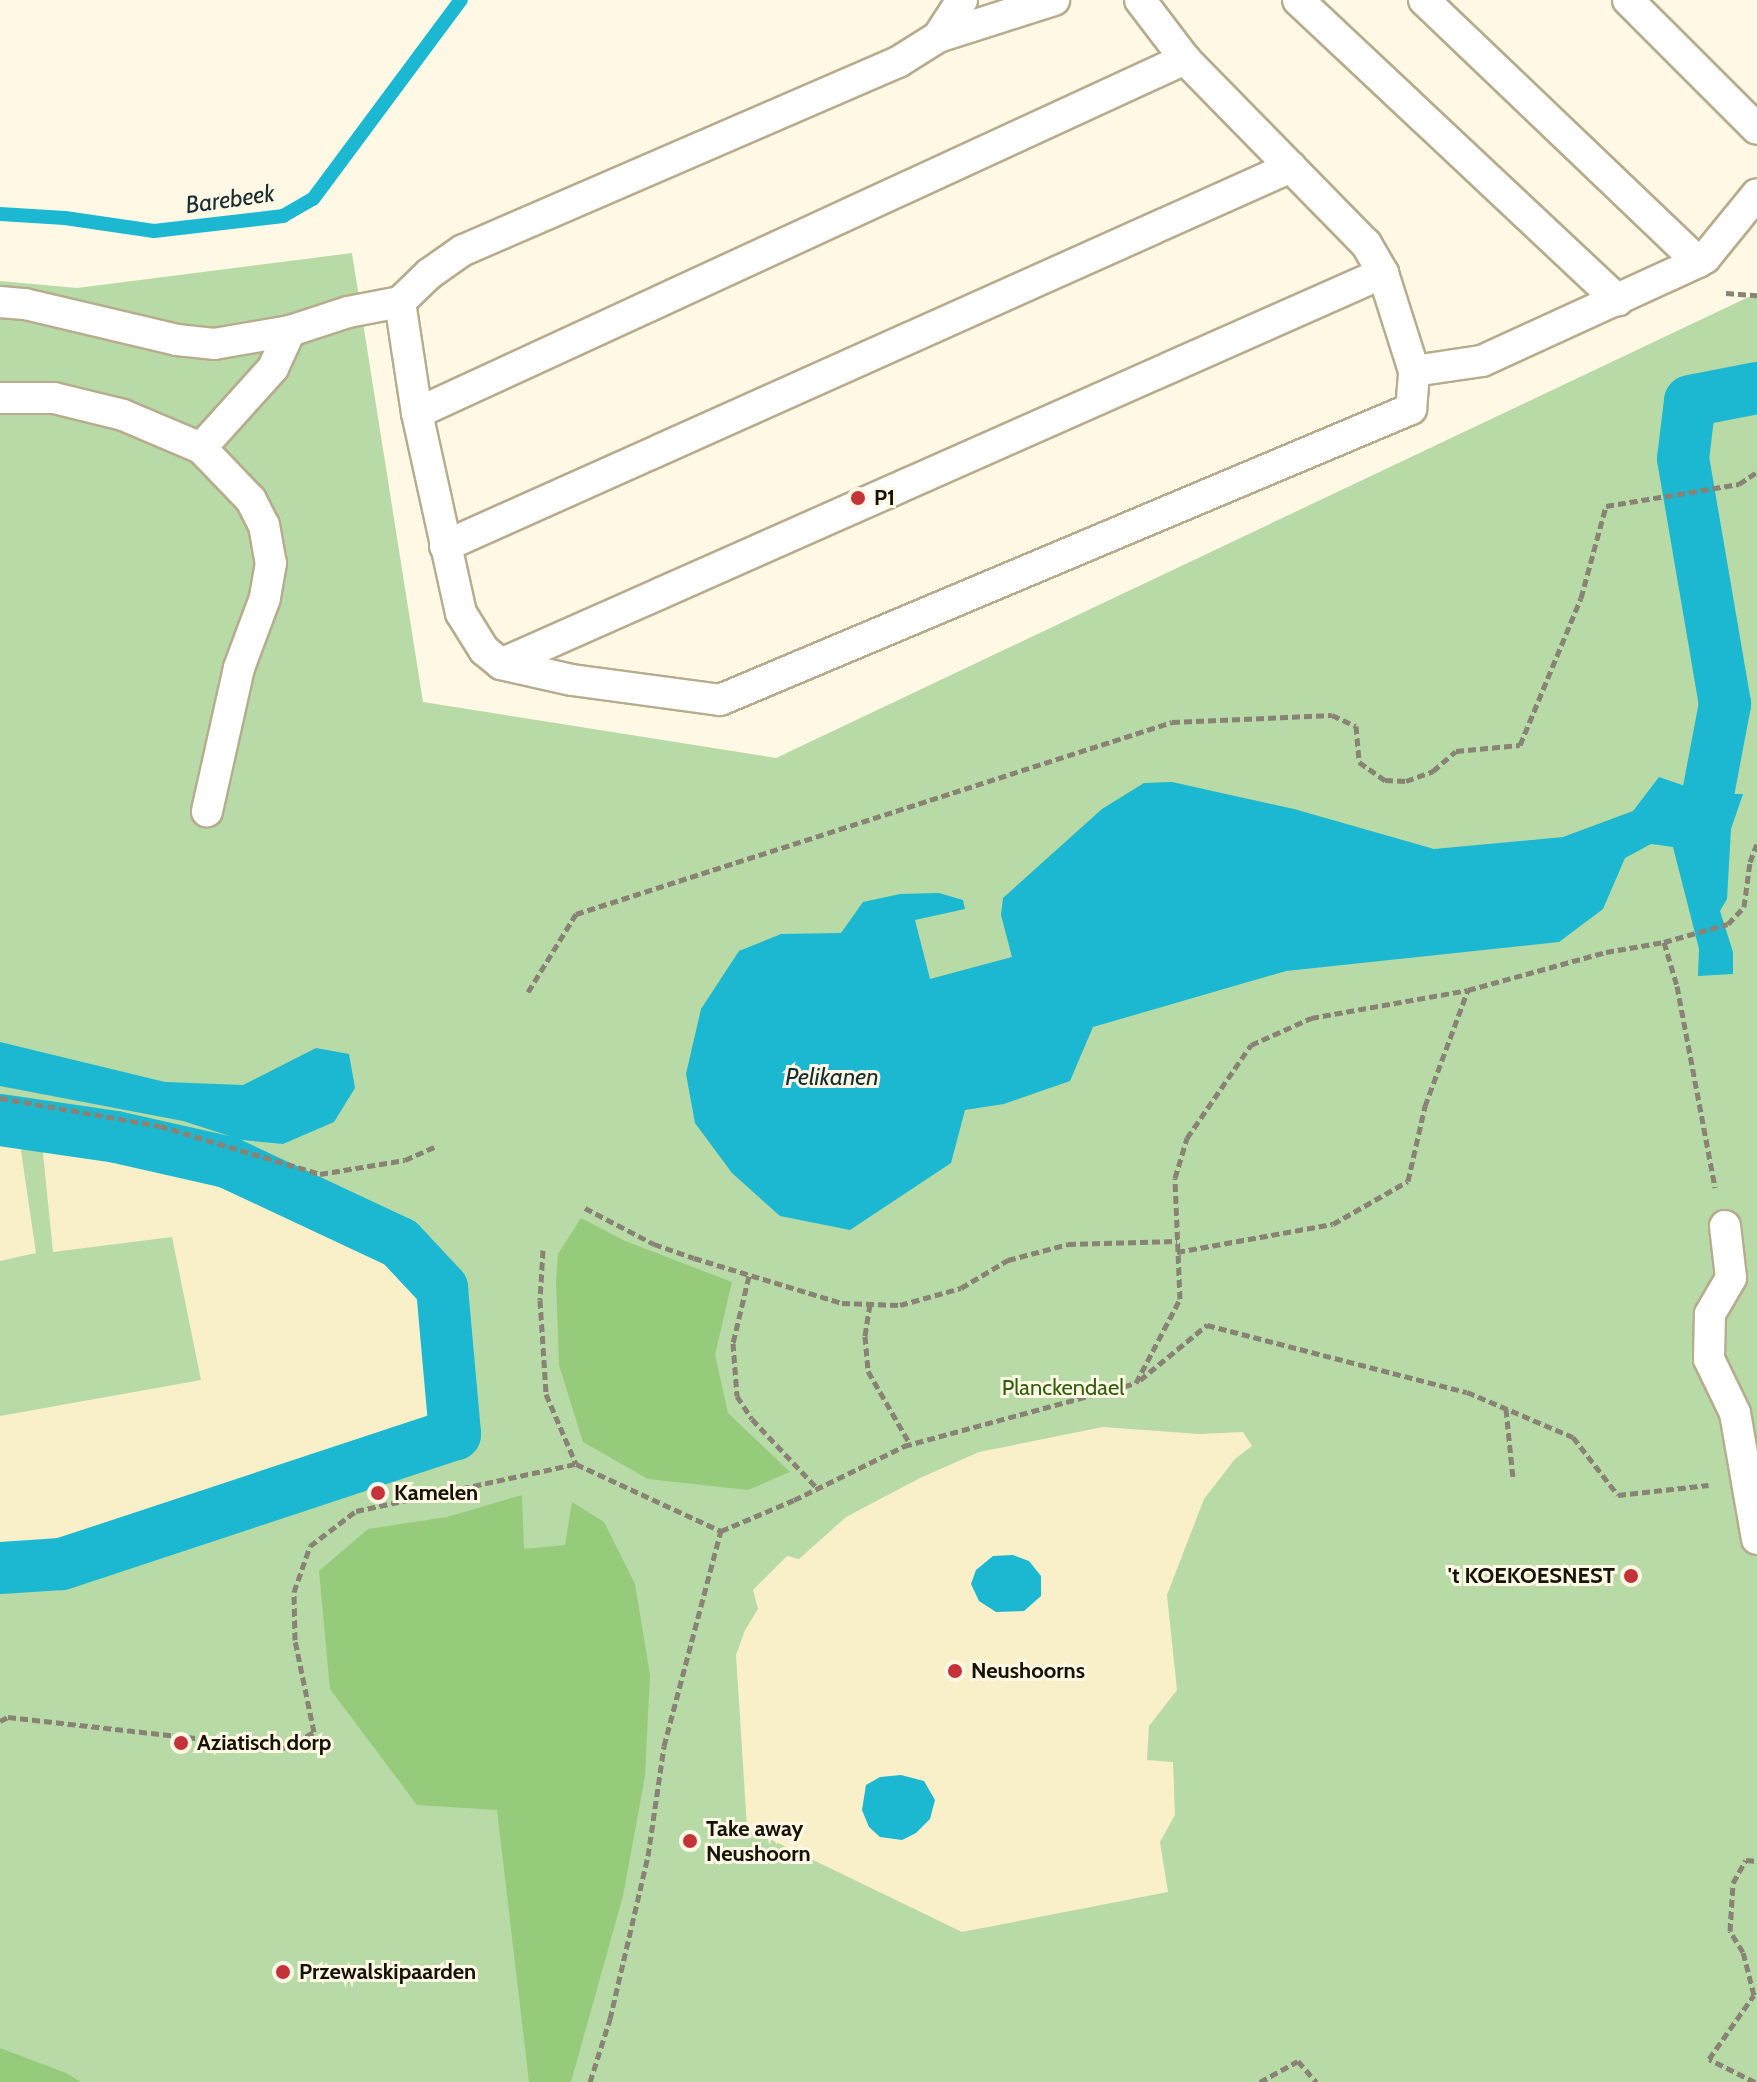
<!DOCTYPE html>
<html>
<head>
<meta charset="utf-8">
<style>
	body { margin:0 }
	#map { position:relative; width:1757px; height:2082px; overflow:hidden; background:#fff8e5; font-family:Cabin,sans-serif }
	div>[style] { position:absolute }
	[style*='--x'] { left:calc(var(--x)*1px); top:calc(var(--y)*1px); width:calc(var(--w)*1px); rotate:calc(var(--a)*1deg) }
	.green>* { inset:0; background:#b7daa6 }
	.forest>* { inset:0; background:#96cb7c }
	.sand>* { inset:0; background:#f9efc9 }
	.water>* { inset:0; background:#1cb7d0 }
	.stream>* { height:14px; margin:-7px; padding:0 7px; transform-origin:7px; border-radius:7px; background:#1cb7d0 }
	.canal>* { height:52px; margin:-26px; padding:0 26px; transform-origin:26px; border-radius:26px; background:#1cb7d0 }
	.path>* { height:5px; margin-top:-2.5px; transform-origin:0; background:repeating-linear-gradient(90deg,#888375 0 8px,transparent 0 12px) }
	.roads { filter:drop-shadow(2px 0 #b7ac8e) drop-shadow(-2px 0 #b7ac8e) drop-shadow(0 2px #b7ac8e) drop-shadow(0 -2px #b7ac8e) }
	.service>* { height:30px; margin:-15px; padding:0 15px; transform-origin:15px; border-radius:15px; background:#fff }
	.dots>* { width:22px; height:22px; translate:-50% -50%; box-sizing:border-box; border:4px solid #fff8e5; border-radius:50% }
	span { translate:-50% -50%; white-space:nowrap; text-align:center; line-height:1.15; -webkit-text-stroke:6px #fff8e5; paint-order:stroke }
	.poi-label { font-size:22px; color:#161308; font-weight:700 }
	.left { translate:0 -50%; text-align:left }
	.right { translate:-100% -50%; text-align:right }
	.park-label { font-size:22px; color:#2f5f0c }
	.water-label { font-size:24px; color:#162d32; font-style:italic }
</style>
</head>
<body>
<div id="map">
	<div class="green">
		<div style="clip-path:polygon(352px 253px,423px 702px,776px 758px,1757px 293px,1757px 2082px,0 2082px,0 281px,77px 288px)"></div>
	</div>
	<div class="forest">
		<div style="clip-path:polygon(581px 1218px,625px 1241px,732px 1282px,715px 1355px,728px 1413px,790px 1472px,748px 1490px,648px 1479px,583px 1442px,559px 1365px,556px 1281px,558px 1254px)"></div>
		<div style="clip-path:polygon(522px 1495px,524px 1549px,565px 1545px,572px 1502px,604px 1522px,635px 1584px,650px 1675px,645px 1776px,623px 1896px,571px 2082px,529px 2082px,497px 1810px,417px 1805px,330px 1689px,319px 1571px,368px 1529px,447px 1517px)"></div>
		<div style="clip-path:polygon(0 2048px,66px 2073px,81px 2082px,0 2082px)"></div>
	</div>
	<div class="sand">
		<div style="clip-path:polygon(0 1142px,20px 1144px,36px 1253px,0 1261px)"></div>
		<div style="clip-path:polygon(42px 1144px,211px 1177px,391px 1256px,424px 1293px,434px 1425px,224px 1499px,30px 1559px,0 1560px,0 1416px,201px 1380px,172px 1237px,53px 1252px)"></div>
		<div style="clip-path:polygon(1103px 1427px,1200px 1434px,1243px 1432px,1252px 1446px,1235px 1459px,1204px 1499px,1167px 1595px,1177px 1690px,1149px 1726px,1147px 1760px,1173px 1762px,1175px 1815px,1160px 1842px,1168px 1892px,962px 1932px,747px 1828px,736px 1655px,745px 1630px,758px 1609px,753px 1590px,787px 1556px,799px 1559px,846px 1517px,920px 1478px,979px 1452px)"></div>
	</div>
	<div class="water">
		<div style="clip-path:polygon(1659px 777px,1708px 794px,1743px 794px,1731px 829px,1727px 899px,1720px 911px,1733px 952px,1733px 974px,1698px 976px,1699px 949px,1673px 847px,1651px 844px,1625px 858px,1603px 909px,1559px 942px,1286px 971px,1093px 1027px,1070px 1081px,1004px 1104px,965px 1110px,951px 1163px,850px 1230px,780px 1216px,732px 1173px,695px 1123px,686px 1074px,701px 1009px,739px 951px,781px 934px,841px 933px,863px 902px,900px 894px,939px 893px,963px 900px,965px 909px,915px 920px,930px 979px,1012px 957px,1001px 915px,1003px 898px,1102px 809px,1144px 783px,1172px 782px,1294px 809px,1434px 849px,1563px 837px,1633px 811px)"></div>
		<div style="clip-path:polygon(0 1042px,165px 1082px,243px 1085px,316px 1048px,349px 1054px,355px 1088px,334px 1122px,283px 1144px,242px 1140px,183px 1121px,0 1086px)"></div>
		<div style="clip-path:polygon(1013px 1555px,1029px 1561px,1041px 1576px,1041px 1596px,1024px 1611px,996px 1612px,979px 1601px,971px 1584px,976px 1570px,993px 1556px)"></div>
		<div style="clip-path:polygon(901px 1775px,924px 1781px,935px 1800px,930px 1819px,916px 1833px,902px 1840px,880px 1837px,869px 1827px,862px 1810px,866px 1785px,880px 1777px)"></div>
	</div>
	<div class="stream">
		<div style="--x:0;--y:214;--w:65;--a:3.5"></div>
		<div style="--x:65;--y:218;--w:90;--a:8.3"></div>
		<div style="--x:154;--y:231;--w:130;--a:-6.6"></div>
		<div style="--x:283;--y:216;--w:34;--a:-30"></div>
		<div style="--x:313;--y:199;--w:248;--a:-53.4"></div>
	</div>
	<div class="canal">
		<div style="--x:1708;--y:794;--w:92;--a:-79.3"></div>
		<div style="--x:1725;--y:704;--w:249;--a:-99.7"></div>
		<div style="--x:1683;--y:459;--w:58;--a:-83.1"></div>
		<div style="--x:1690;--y:401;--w:68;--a:-11"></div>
		<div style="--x:0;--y:1120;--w:117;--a:8.3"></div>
		<div style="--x:116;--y:1137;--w:114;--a:12.7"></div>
		<div style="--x:227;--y:1162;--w:191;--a:25.1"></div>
		<div style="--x:400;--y:1243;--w:62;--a:47"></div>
		<div style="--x:442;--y:1288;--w:147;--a:84.9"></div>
		<div style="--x:455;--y:1434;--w:415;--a:161.7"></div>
		<div style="--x:61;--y:1564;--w:61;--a:176.2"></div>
	</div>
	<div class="path">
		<div style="--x:1726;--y:293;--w:31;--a:4"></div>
		<div style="--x:1664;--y:942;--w:66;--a:-15.7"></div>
		<div style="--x:1728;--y:924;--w:23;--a:-47"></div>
		<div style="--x:1744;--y:907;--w:45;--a:-82.4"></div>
		<div style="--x:1750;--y:862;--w:19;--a:-69"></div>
		<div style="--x:528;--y:992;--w:92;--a:-58.4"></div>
		<div style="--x:576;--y:914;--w:626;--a:-17.86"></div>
		<div style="--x:1172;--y:722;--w:160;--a:-2.5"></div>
		<div style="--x:1332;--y:715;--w:26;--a:25"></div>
		<div style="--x:1356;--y:726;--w:36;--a:85"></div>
		<div style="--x:1359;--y:762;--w:32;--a:35"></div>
		<div style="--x:1385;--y:780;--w:21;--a:3"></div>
		<div style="--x:1406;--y:781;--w:29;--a:-20"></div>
		<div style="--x:1433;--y:771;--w:30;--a:-41"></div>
		<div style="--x:1456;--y:751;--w:64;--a:-5.4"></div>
		<div style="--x:1520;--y:745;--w:159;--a:-67.5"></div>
		<div style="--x:1581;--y:598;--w:95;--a:-74.8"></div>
		<div style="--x:1606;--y:506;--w:135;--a:-9.4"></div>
		<div style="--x:1739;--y:484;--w:22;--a:-34"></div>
		<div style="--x:0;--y:1098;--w:162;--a:9.9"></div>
		<div style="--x:160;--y:1126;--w:167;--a:16.7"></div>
		<div style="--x:320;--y:1174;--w:86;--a:-9.4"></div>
		<div style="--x:405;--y:1160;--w:32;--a:-24"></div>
		<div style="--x:585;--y:1208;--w:78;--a:27.6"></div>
		<div style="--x:654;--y:1244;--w:42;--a:19.3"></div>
		<div style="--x:694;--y:1258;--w:155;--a:16.9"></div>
		<div style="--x:842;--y:1303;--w:58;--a:2"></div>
		<div style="--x:900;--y:1305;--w:63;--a:-15.6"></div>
		<div style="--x:961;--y:1288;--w:55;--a:-30.8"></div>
		<div style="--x:1008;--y:1260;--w:62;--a:-14.9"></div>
		<div style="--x:1068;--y:1244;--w:109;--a:-1.6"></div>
		<div style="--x:543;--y:1250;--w:50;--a:93.4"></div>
		<div style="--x:540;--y:1300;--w:94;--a:86.3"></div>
		<div style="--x:546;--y:1394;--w:76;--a:66.8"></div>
		<div style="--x:1177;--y:1252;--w:158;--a:-10.2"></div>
		<div style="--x:1333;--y:1224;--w:86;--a:-29.8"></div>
		<div style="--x:1408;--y:1181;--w:77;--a:-77.2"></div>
		<div style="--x:1425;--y:1106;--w:124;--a:-69.7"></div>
		<div style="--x:749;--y:1276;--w:69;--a:103.4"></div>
		<div style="--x:733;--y:1343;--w:53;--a:85.7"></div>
		<div style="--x:737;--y:1396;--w:27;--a:57"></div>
		<div style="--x:752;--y:1419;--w:95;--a:46.7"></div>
		<div style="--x:870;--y:1304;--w:32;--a:99"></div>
		<div style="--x:865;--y:1336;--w:35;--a:85"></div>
		<div style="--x:868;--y:1371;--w:84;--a:60.1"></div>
		<div style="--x:1140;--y:1380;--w:87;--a:-39.4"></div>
		<div style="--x:1207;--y:1325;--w:268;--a:14.5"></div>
		<div style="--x:1467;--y:1392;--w:115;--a:23"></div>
		<div style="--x:1573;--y:1437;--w:73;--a:52.2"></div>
		<div style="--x:1618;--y:1495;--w:91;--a:-6.3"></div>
		<div style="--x:1506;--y:1409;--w:69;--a:84.2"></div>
		<div style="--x:0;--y:1721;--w:9;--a:-27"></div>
		<div style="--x:8;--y:1717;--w:279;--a:6.4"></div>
		<div style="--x:285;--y:1748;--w:33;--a:-29"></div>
		<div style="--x:314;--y:1732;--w:94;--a:-101.7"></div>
		<div style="--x:295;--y:1640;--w:48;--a:-91.2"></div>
		<div style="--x:294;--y:1592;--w:49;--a:-70.8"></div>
		<div style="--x:310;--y:1546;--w:58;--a:-37.3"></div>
		<div style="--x:356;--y:1511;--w:225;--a:-12.1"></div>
		<div style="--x:576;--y:1464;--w:160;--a:24.8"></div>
		<div style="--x:721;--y:1531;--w:79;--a:-23"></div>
		<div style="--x:794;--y:1500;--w:123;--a:-26.1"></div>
		<div style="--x:904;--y:1446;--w:240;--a:-15.2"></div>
		<div style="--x:1136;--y:1383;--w:95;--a:-62.4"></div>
		<div style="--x:1180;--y:1299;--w:121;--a:-92.4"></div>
		<div style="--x:1175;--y:1178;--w:42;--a:-73.3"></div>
		<div style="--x:1187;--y:1138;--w:113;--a:-55.5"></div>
		<div style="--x:1251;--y:1045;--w:66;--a:-24.2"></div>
		<div style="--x:1311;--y:1018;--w:159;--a:-10.1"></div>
		<div style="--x:1468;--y:990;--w:143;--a:-15.4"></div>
		<div style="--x:1606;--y:952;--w:59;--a:-9.8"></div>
		<div style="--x:1664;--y:942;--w:46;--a:73.5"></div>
		<div style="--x:1677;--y:986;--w:205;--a:79.3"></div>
		<div style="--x:590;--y:2082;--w:66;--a:-72.4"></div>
		<div style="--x:610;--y:2019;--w:167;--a:-76.9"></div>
		<div style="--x:648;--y:1856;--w:111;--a:-81.7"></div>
		<div style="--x:664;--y:1746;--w:222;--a:-75.2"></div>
		<div style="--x:1260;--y:2082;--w:43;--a:-28.9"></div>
		<div style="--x:1298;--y:2061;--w:28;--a:49"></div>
		<div style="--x:1755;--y:2082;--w:51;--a:-153.4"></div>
		<div style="--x:1709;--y:2059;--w:78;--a:-54.9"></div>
		<div style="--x:1754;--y:1995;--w:44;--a:-104.3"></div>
		<div style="--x:1743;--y:1952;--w:25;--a:-122"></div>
		<div style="--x:1730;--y:1931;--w:48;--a:-86.4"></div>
		<div style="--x:1733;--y:1883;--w:26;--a:-61"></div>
		<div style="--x:1746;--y:1860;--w:11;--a:5"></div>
	</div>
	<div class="roads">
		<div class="service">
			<div style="--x:962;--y:0;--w:44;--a:123"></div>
			<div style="--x:938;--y:37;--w:47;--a:148"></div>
			<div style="--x:898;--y:62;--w:474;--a:156.6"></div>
			<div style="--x:463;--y:250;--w:42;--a:144.8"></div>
			<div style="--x:429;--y:274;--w:40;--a:136"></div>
			<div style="--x:400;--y:302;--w:112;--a:81.3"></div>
			<div style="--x:417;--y:413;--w:205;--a:77.6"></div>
			<div style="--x:461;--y:613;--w:44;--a:58.1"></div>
			<div style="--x:484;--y:650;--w:22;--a:39"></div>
			<div style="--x:501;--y:664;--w:73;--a:12.7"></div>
			<div style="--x:572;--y:680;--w:149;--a:7.7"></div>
			<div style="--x:720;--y:700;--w:750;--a:-22.84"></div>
			<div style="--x:1411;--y:409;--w:38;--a:-85"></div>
			<div style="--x:1414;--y:371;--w:103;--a:-107.6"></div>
			<div style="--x:1383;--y:273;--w:34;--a:-120"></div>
			<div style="--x:1366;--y:244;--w:259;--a:-134.4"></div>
			<div style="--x:1185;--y:59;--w:74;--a:-127.3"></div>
			<div style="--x:1298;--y:0;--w:439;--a:43.2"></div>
			<div style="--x:1424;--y:0;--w:379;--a:43.7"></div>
			<div style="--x:1628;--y:0;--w:182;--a:45"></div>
			<div style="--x:938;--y:37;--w:122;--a:-17.7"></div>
			<div style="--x:0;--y:302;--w:25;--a:5"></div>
			<div style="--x:25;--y:304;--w:156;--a:13.3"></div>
			<div style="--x:177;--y:340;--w:37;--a:6"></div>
			<div style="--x:214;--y:344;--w:77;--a:-9.7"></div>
			<div style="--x:290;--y:331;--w:61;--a:-18.1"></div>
			<div style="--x:348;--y:312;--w:53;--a:-10.9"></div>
			<div style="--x:1414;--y:371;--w:69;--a:-8.4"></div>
			<div style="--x:1482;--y:361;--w:238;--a:-24.6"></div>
			<div style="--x:1698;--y:262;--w:8;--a:-30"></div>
			<div style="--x:1705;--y:258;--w:82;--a:-50.9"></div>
			<div style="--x:0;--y:398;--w:54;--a:0"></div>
			<div style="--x:54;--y:398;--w:71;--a:13.8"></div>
			<div style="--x:123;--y:415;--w:85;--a:22.9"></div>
			<div style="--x:201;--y:448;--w:108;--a:-48"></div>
			<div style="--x:273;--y:368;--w:41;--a:-65.3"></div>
			<div style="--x:417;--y:413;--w:846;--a:-24.75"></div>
			<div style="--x:201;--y:448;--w:72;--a:46.1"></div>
			<div style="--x:251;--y:500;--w:28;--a:63"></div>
			<div style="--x:264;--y:525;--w:39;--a:80"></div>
			<div style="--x:271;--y:563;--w:36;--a:100"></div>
			<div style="--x:265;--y:598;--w:75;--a:110.4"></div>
			<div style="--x:239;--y:668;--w:147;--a:102.6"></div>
			<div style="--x:445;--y:546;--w:927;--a:-24.13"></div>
			<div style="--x:501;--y:664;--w:965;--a:-23.91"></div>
			<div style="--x:1725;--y:1226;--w:52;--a:83.4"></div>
			<div style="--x:1731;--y:1278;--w:42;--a:120.3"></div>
			<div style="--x:1710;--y:1314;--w:45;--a:91.3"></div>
			<div style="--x:1709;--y:1359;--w:60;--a:64.3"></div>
			<div style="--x:1735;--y:1413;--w:128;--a:80.1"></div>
		</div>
	</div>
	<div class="dots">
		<div style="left:858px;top:498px;background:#c33339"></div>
		<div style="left:378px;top:1493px;background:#c33339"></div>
		<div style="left:1631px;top:1576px;background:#c33339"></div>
		<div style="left:955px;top:1671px;background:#c33339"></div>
		<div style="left:181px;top:1743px;background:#c33339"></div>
		<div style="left:690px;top:1841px;background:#c33339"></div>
		<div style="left:283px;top:1972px;background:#c33339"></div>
	</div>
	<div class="poi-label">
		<span class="left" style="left:874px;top:498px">P1</span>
		<span class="left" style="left:394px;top:1493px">Kamelen</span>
		<span class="right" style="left:1615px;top:1576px">'t KOEKOESNEST</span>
		<span class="left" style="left:971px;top:1671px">Neushoorns</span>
		<span class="left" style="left:197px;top:1743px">Aziatisch dorp</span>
		<span class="left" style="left:706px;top:1841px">Take away<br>Neushoorn</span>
		<span class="left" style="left:299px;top:1972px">Przewalskipaarden</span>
	</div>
	<div class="park-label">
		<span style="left:1063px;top:1388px">Planckendael</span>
	</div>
	<div class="water-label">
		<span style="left:230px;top:199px;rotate:-8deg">Barebeek</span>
		<span style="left:832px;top:1077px">Pelikanen</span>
	</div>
</div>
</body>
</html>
